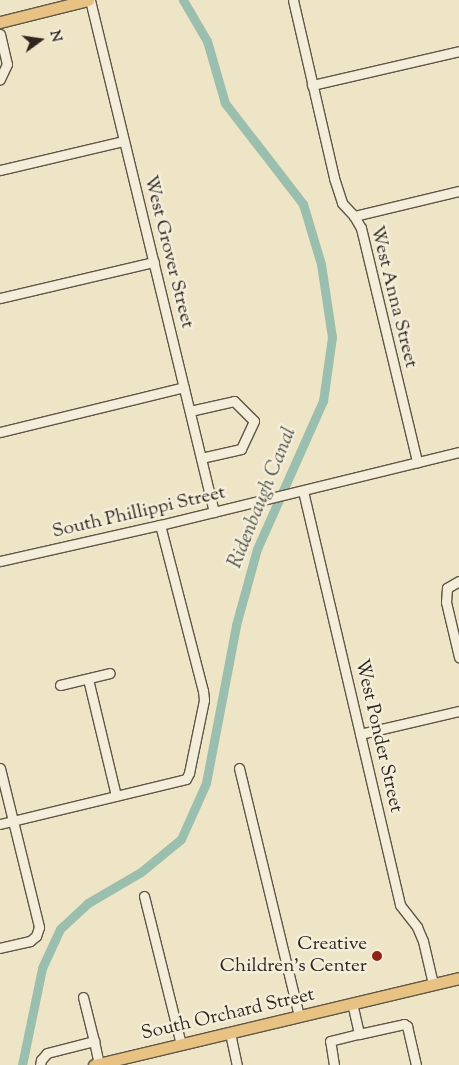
<!DOCTYPE html>
<html>
<head>
<meta charset="utf-8">
<style>
	body { margin:0 }
	#map { position:relative; width:459px; height:1065px; overflow:hidden; background:#eee4c6; font-family:"Sorts Mill Goudy",serif }
	div>[style] { position:absolute }
	[style*='--x'] { left:calc(var(--x)*1px); top:calc(var(--y)*1px); width:calc(var(--w)*1px); rotate:calc(var(--a)*1deg) }
	.canal>* { height:9px; margin:-4.5px; padding:0 4.5px; transform-origin:4.5px; border-radius:4.5px; background:#9bbfaf }
	.roads { filter:drop-shadow(1px 0 #5f5647) drop-shadow(-1px 0 #5f5647) drop-shadow(0 1px #5f5647) drop-shadow(0 -1px #5f5647) }
	.minor>* { height:9px; margin:-4.5px; padding:0 4.5px; transform-origin:4.5px; border-radius:4.5px; background:#f4edda }
	.major>* { height:11px; margin:-5.5px; padding:0 5.5px; transform-origin:5.5px; border-radius:5.5px; background:#e7c283 }
	.dots>* { width:14px; height:14px; translate:-50% -50%; box-sizing:border-box; border:2px solid #f4edda; border-radius:50% }
	span { translate:-50% -50%; white-space:nowrap; text-align:center; line-height:1.15; -webkit-text-stroke:5px #f4edda; paint-order:stroke }
	.street-label { font-size:19px; color:#2f261d }
	.poi-label { font-size:19px; color:#2f261d }
	.right { translate:-100% -50%; text-align:right }
	.water-label { font-size:20px; color:#4f5449; font-style:italic }
	.north { position:absolute; left:15px; top:15px; width:50px; height:50px; -webkit-text-stroke:4px #f4edda; paint-order:stroke; rotate:76deg; font-size:14px; font-weight:700; line-height:20px; text-align:center; color:#2f261d }
	.north::after { content:''; display:block; margin:auto; width:18px; height:22px; background:#2f261d; clip-path:polygon(50% 0,100% 100%,50% 72%,0 100%) }
</style>
</head>
<body>
<div id="map">
	<div class="canal">
		<div style="--x:22;--y:1065;--w:99;--a:-78.3"></div>
		<div style="--x:42;--y:968;--w:43;--a:-65.2"></div>
		<div style="--x:60;--y:929;--w:38;--a:-43"></div>
		<div style="--x:88;--y:903;--w:61;--a:-30.3"></div>
		<div style="--x:141;--y:872;--w:52;--a:-39.5"></div>
		<div style="--x:181;--y:839;--w:61;--a:-65.9"></div>
		<div style="--x:206;--y:783;--w:161;--a:-79.2"></div>
		<div style="--x:236;--y:625;--w:79;--a:-74.6"></div>
		<div style="--x:257;--y:549;--w:162;--a:-66"></div>
		<div style="--x:323;--y:401;--w:65;--a:-82"></div>
		<div style="--x:332;--y:337;--w:74;--a:-98.6"></div>
		<div style="--x:321;--y:264;--w:63;--a:-106.7"></div>
		<div style="--x:303;--y:204;--w:128;--a:-127.7"></div>
		<div style="--x:225;--y:103;--w:65;--a:-106.2"></div>
		<div style="--x:207;--y:41;--w:48;--a:-120.3"></div>
	</div>
	<div class="roads">
		<div class="minor">
			<div style="--x:90;--y:0;--w:527;--a:76.39"></div>
			<div style="--x:293;--y:0;--w:183;--a:77"></div>
			<div style="--x:334;--y:178;--w:26;--a:72"></div>
			<div style="--x:342;--y:203;--w:18;--a:47"></div>
			<div style="--x:354;--y:216;--w:14;--a:60"></div>
			<div style="--x:361;--y:228;--w:241;--a:76.5"></div>
			<div style="--x:0;--y:34;--w:31;--a:77"></div>
			<div style="--x:7;--y:64;--w:17;--a:115"></div>
			<div style="--x:312;--y:85;--w:151;--a:-13"></div>
			<div style="--x:0;--y:170;--w:127;--a:-13.2"></div>
			<div style="--x:354;--y:216;--w:108;--a:-13.4"></div>
			<div style="--x:0;--y:298;--w:158;--a:-13.2"></div>
			<div style="--x:190;--y:411;--w:45;--a:-12.8"></div>
			<div style="--x:234;--y:401;--w:28;--a:45"></div>
			<div style="--x:254;--y:421;--w:31;--a:115"></div>
			<div style="--x:241;--y:449;--w:41;--a:167.3"></div>
			<div style="--x:0;--y:432;--w:189;--a:-13.7"></div>
			<div style="--x:303;--y:491;--w:425;--a:76.8"></div>
			<div style="--x:400;--y:905;--w:28;--a:52"></div>
			<div style="--x:417;--y:927;--w:15;--a:67"></div>
			<div style="--x:423;--y:941;--w:44;--a:76.9"></div>
			<div style="--x:0;--y:561;--w:164;--a:-12.7"></div>
			<div style="--x:160;--y:525;--w:308;--a:-13.7"></div>
			<div style="--x:459;--y:581;--w:14;--a:150"></div>
			<div style="--x:447;--y:588;--w:14;--a:94"></div>
			<div style="--x:446;--y:602;--w:57;--a:76.7"></div>
			<div style="--x:88;--y:679;--w:120;--a:76.5"></div>
			<div style="--x:60;--y:685;--w:51;--a:-13.5"></div>
			<div style="--x:360;--y:734;--w:102;--a:-13.1"></div>
			<div style="--x:0;--y:768;--w:164;--a:76.2"></div>
			<div style="--x:39;--y:927;--w:9;--a:108"></div>
			<div style="--x:36;--y:936;--w:8;--a:140"></div>
			<div style="--x:30;--y:941;--w:31;--a:167"></div>
			<div style="--x:239;--y:768;--w:255;--a:76.4"></div>
			<div style="--x:0;--y:824;--w:191;--a:-13.6"></div>
			<div style="--x:186;--y:779;--w:7;--a:-63"></div>
			<div style="--x:189;--y:773;--w:75;--a:-78.4"></div>
			<div style="--x:204;--y:700;--w:9;--a:-96"></div>
			<div style="--x:203;--y:691;--w:171;--a:-104.5"></div>
			<div style="--x:144;--y:896;--w:153;--a:76"></div>
			<div style="--x:83;--y:997;--w:45;--a:76"></div>
			<div style="--x:352;--y:1003;--w:32;--a:77"></div>
			<div style="--x:359;--y:1034;--w:46;--a:-12.5"></div>
			<div style="--x:404;--y:1024;--w:4;--a:34"></div>
			<div style="--x:407;--y:1026;--w:40;--a:77"></div>
			<div style="--x:230;--y:1033;--w:33;--a:78"></div>
			<div style="--x:40;--y:1065;--w:5;--a:-79"></div>
			<div style="--x:41;--y:1060;--w:9;--a:-49"></div>
			<div style="--x:47;--y:1053;--w:49;--a:-14.3"></div>
			<div style="--x:94;--y:1041;--w:24;--a:78"></div>
			<div style="--x:334;--y:1065;--w:24;--a:-99"></div>
			<div style="--x:330;--y:1041;--w:30;--a:-14"></div>
		</div>
		<div class="major">
			<div style="--x:0;--y:22;--w:91;--a:-14"></div>
			<div style="--x:94;--y:1065;--w:375;--a:-13.4"></div>
		</div>
	</div>
	<div class="dots">
		<div style="left:377px;top:956px;background:#8f2418"></div>
	</div>
	<div class="street-label">
		<span style="left:168px;top:252px;rotate:76deg">West Grover Street</span>
		<span style="left:393px;top:297px;rotate:76deg">West Anna Street</span>
		<span style="left:139px;top:513px;rotate:-13deg">South Phillippi Street</span>
		<span style="left:378px;top:736px;rotate:77deg">West Ponder Street</span>
		<span style="left:228px;top:1015px;rotate:-13deg">South Orchard Street</span>
	</div>
	<div class="poi-label">
		<span class="right" style="left:367px;top:956px">Creative<br>Children's Center</span>
	</div>
	<div class="water-label">
		<span style="left:263px;top:498px;rotate:-68deg">Ridenbaugh Canal</span>
	</div>
	<div class="north">N</div>
</div>
</body>
</html>
